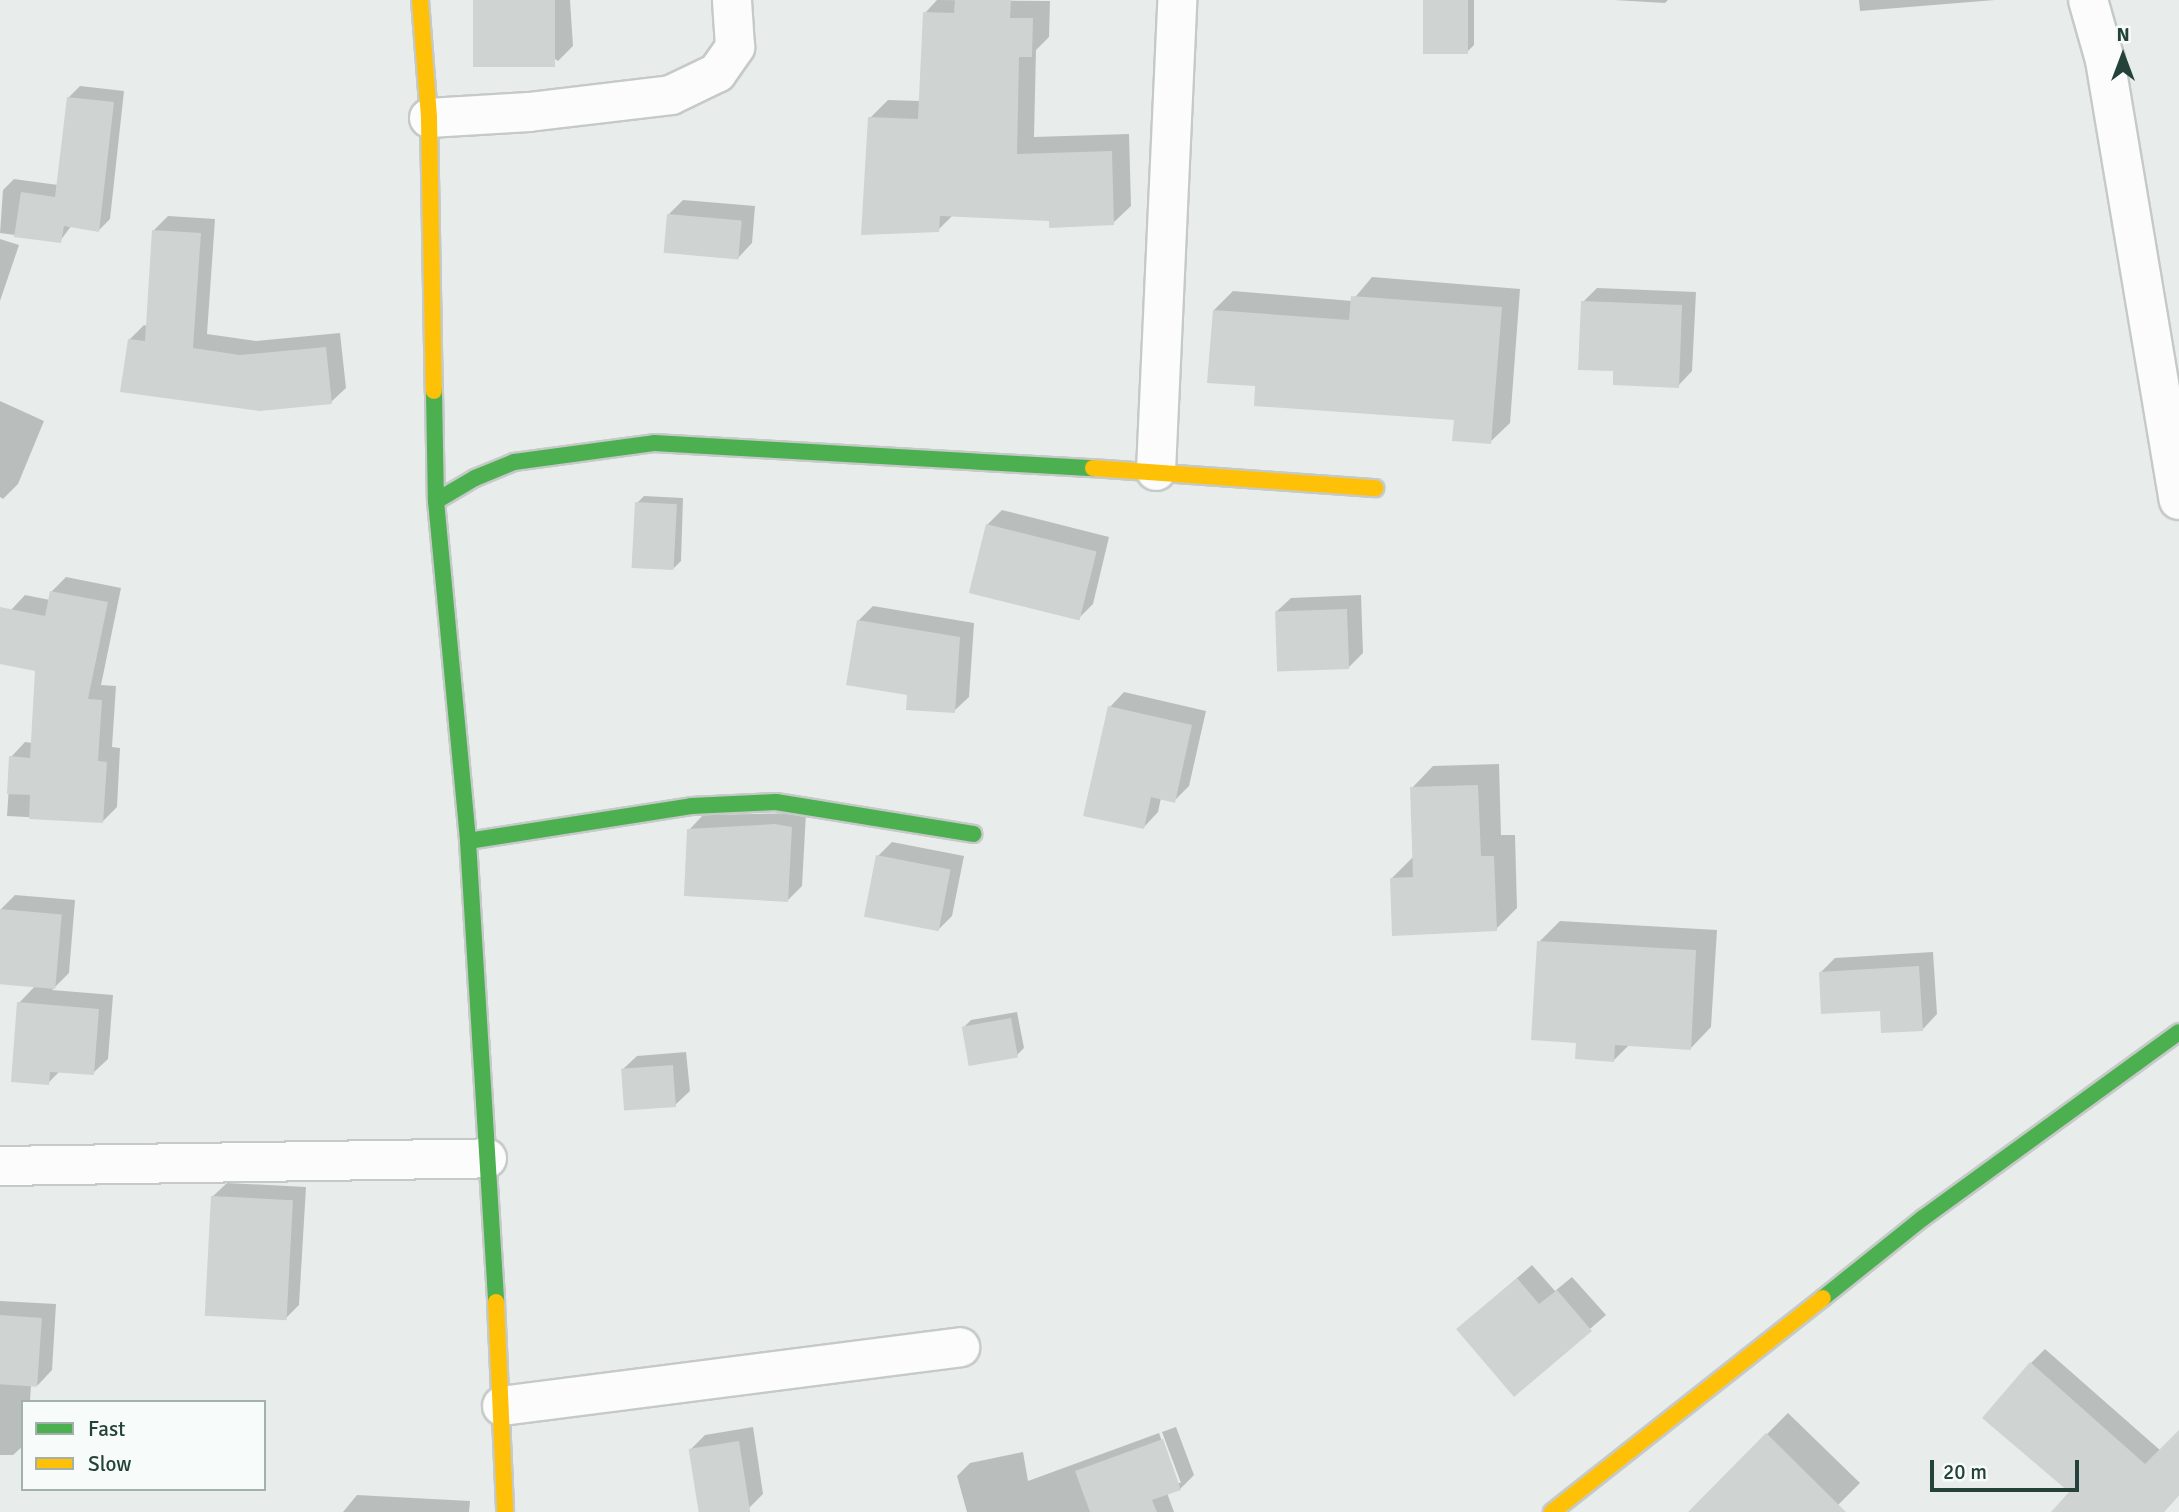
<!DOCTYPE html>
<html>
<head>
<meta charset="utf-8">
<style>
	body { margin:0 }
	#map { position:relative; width:2179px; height:1512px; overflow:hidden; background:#e8edeb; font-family:Signika,sans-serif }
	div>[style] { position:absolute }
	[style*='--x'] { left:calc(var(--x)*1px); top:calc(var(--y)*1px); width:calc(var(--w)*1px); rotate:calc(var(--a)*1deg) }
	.shadow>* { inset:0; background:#0003 }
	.building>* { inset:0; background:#cfd4d2; transform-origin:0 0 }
	.roads { filter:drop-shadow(2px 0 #c5cac8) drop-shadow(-2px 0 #c5cac8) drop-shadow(0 2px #c5cac8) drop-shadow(0 -2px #c5cac8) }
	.street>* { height:38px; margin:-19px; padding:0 19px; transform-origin:19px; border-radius:19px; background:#fcfcfc }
	.fast>* { height:16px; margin:-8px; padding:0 8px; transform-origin:8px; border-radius:8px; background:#4caf50 }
	.slow>* { height:16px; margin:-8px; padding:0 8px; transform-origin:8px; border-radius:8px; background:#ffc107 }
	span { translate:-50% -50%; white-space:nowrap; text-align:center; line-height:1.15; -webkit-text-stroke:5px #f7fbf9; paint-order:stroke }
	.legend { position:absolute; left:21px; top:1400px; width:245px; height:91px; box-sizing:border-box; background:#f7fbf9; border:2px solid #a3b1ad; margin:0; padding:9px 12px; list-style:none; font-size:21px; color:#24423a }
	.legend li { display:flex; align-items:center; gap:14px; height:35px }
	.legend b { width:35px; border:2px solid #a3b1ad }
	.north { position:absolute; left:2088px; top:21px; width:70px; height:70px; -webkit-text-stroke:5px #f7fbf9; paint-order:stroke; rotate:0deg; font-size:19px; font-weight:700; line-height:28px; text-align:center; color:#24423a }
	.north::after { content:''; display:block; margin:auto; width:24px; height:32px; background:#24423a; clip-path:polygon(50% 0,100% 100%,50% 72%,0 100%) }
	.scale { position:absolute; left:1930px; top:1460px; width:149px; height:32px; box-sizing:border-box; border:4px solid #24423a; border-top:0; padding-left:9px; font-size:21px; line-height:24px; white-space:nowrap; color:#24423a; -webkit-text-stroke:5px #f7fbf9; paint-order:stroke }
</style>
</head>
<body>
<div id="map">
	<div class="shadow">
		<div style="clip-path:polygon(475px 0,570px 0,573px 46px,558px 61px)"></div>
		<div style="clip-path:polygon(937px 0,1050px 1px,1049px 37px,1036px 50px,1034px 137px,1129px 134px,1131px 206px,1113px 223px,953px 215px,938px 230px,870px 118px,888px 100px,921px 101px,925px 13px)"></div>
		<div style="clip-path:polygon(1424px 0,1474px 0,1474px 45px,1467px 52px)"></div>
		<div style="clip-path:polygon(1614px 0,1668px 0,1665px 3px)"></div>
		<div style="clip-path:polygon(1859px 0,1995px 0,1860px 11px)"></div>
		<div style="clip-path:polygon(80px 86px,124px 91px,110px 219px,99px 230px,72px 225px,60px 241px,0 233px,3px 190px,14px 179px,58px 185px,69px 97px)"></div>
		<div style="clip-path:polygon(683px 200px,755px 206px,752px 243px,738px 258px,669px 214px)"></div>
		<div style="clip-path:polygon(168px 216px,215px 219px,207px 334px,256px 341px,340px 333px,346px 388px,331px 402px,129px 340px,144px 325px,147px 326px,153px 231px)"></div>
		<div style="clip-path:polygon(0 239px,19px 245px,0 301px)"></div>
		<div style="clip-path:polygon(1372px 277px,1520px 289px,1510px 423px,1490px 442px,1456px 419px,1257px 384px,1214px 310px,1233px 291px,1352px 301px)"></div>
		<div style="clip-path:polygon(1597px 288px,1696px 292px,1692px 371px,1678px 386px,1615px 369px,1583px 302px)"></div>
		<div style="clip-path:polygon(0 401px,44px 421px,18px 484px,3px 499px,0 497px)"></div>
		<div style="clip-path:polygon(644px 496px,683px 498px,681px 561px,674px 568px,637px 503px)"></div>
		<div style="clip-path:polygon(1002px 510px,1109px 537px,1093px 604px,1078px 619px,987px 525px)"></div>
		<div style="clip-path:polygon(66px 577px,121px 588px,101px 685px,116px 686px,112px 747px,120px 748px,117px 807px,103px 821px,7px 816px,11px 757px,25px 742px,33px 743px,37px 670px,11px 610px,25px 595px,50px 600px,51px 592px)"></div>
		<div style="clip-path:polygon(1361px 595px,1363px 653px,1349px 667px,1276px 612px,1291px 598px)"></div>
		<div style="clip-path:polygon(873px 606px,974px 623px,969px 697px,954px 711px,909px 694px,858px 621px)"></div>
		<div style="clip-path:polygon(1124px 692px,1206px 711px,1189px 786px,1174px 801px,1161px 798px,1158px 812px,1144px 827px,1110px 707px)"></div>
		<div style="clip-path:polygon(1499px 764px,1501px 835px,1515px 835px,1517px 908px,1496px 929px,1391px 879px,1413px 857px,1412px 788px,1433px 766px)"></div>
		<div style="clip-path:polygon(806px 813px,802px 886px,788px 900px,689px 830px,703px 815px)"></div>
		<div style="clip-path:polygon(892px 842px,964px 856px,952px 916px,938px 930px,878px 856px)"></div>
		<div style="clip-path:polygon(15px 895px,75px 900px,69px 973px,52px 990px,113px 995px,108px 1059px,93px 1073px,60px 1071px,48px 1083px,19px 1003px,36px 985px,0 982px,1px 909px)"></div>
		<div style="clip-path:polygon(1560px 921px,1717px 930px,1711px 1027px,1690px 1049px,1629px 1045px,1614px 1060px,1577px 1041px,1539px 942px)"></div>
		<div style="clip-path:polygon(1933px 952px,1937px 1014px,1923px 1029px,1820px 973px,1835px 958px)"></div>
		<div style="clip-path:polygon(1017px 1012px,1024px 1048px,1017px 1055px,964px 1027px,971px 1020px)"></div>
		<div style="clip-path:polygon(686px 1052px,690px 1091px,675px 1105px,622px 1070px,637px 1056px)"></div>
		<div style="clip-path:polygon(227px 1183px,306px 1187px,299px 1305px,285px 1319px,212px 1197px)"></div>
		<div style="clip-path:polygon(1532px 1265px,1555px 1291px,1572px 1277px,1606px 1315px,1514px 1395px,1458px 1329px)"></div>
		<div style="clip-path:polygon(0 1301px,56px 1304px,52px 1370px,38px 1385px,31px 1384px,30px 1402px,23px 1402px,23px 1446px,13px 1455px,0 1455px)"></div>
		<div style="clip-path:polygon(2045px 1349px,2161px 1451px,2179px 1432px,2179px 1495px,2164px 1512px,2076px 1512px,2031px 1363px)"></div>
		<div style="clip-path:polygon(1788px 1413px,1860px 1483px,1831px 1512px,1690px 1512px)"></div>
		<div style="clip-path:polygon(753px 1427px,763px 1494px,749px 1508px,701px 1512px,690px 1450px,705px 1435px)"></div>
		<div style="clip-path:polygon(1176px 1427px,1194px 1475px,1180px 1489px,1167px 1493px,1174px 1512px,967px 1512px,957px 1476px,970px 1463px,1023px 1452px,1028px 1481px,1159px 1433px,1177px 1483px,1181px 1483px,1162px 1432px)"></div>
		<div style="clip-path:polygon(357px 1495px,470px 1501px,469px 1512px,343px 1512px)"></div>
	</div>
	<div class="building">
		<div style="left:473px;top:0;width:82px;height:67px"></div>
		<div style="clip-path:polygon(955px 0,1011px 0,1010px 18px,1033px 18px,1032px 57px,1019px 57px,1017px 154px,1112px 151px,1114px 225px,1049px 228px,1049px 221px,940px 216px,939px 232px,861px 235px,868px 117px,918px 119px,923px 12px,954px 13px)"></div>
		<div style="left:1423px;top:0;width:45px;height:54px"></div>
		<div style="clip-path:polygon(67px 97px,114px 102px,99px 232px,64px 226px,61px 243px,14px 237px,21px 192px,55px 197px)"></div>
		<div style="left:667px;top:214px;width:75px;height:39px;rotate:5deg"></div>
		<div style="clip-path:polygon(152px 230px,201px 233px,193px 348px,240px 355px,326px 347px,332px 404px,260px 411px,120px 392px,128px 339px,145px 341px)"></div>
		<div style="clip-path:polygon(1351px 296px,1502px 307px,1491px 444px,1452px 441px,1454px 420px,1254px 406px,1255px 386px,1207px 383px,1213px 310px,1349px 320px)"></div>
		<div style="clip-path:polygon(1581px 301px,1682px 305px,1679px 388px,1613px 385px,1613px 371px,1578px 370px)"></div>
		<div style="left:635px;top:502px;width:42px;height:66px;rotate:3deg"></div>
		<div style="left:986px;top:524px;width:114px;height:71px;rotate:14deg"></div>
		<div style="clip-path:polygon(50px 591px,108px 602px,88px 699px,102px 700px,98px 761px,107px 762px,103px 823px,29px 819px,30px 795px,7px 794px,9px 756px,30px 758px,35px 671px,0 664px,0 607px,45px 616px)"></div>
		<div style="left:1347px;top:609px;width:60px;height:72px;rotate:88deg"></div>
		<div style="clip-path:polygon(857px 620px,960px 637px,955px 713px,906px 710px,907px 695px,846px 685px)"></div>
		<div style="clip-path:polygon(1108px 706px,1192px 725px,1175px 803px,1151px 797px,1144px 829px,1083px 816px)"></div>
		<div style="clip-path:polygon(1478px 785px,1481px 856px,1494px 856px,1497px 931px,1392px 936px,1390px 878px,1413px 877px,1410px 787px)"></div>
		<div style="clip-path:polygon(775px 824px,792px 827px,788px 902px,684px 896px,687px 829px)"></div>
		<div style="left:876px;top:855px;width:76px;height:63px;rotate:11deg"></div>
		<div style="left:0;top:909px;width:62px;height:75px;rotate:5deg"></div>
		<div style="clip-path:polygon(1537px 941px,1696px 950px,1691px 1050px,1615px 1045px,1614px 1062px,1575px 1059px,1576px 1043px,1531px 1040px)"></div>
		<div style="clip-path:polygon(1919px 966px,1923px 1031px,1881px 1033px,1880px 1011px,1821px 1014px,1819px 972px)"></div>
		<div style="clip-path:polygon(17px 1002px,99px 1009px,94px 1075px,50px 1072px,49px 1085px,11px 1082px)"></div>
		<div style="left:1011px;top:1018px;width:40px;height:50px;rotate:80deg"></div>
		<div style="left:673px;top:1065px;width:42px;height:52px;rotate:86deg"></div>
		<div style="left:211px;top:1196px;width:82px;height:120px;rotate:3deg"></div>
		<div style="clip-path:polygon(1517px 1278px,1539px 1304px,1557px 1290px,1592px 1331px,1514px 1397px,1456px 1329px)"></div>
		<div style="left:0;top:1315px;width:42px;height:69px;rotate:4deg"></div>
		<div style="clip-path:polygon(2030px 1362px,2145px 1464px,2179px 1430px,2179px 1495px,2164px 1512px,2051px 1512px,2069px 1492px,1982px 1418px)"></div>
		<div style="clip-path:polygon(1766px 1433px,1846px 1512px,1688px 1512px)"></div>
		<div style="clip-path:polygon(1163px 1439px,1181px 1490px,1152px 1500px,1157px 1512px,1090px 1512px,1075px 1471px)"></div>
		<div style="left:739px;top:1441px;width:72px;height:51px;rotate:81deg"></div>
	</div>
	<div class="roads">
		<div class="street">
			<div style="--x:2088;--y:0;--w:62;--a:74.2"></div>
			<div style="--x:2105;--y:60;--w:446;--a:80.5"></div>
			<div style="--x:429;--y:118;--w:100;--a:-3.4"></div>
			<div style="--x:529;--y:112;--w:143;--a:-6.8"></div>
			<div style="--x:671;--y:95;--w:51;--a:-25.6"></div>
			<div style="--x:717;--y:73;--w:32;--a:-55"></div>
			<div style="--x:735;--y:47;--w:47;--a:-93.7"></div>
			<div style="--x:1156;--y:471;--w:471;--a:-87.4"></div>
			<div style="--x:0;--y:1166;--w:487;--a:-0.9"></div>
			<div style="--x:502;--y:1406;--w:462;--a:-7.3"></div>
		</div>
		<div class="fast">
			<div style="--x:434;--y:391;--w:110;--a:89"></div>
			<div style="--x:436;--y:501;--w:342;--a:84.6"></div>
			<div style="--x:468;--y:841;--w:462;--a:86.5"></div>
			<div style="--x:436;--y:501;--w:45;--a:-30.5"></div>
			<div style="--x:475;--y:478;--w:42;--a:-22.3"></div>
			<div style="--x:514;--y:462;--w:141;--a:-7.7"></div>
			<div style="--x:654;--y:443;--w:440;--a:3.3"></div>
			<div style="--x:468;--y:841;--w:226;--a:-8.9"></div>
			<div style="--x:691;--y:806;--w:85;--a:-2.7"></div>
			<div style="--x:776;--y:802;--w:200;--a:9.2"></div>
			<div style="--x:1823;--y:1298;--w:128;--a:-38.7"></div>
			<div style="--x:1923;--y:1218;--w:316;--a:-36"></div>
		</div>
		<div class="slow">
			<div style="--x:420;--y:0;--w:118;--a:85.6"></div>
			<div style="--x:429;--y:118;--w:273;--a:89"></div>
			<div style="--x:1093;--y:468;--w:283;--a:4.1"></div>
			<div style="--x:496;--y:1302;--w:210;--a:87.5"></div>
			<div style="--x:1552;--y:1512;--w:345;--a:-38.3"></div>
		</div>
	</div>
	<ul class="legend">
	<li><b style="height:9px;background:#4caf50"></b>Fast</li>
	<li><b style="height:9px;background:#ffc107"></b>Slow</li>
	</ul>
	<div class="north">N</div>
	<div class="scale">20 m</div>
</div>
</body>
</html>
